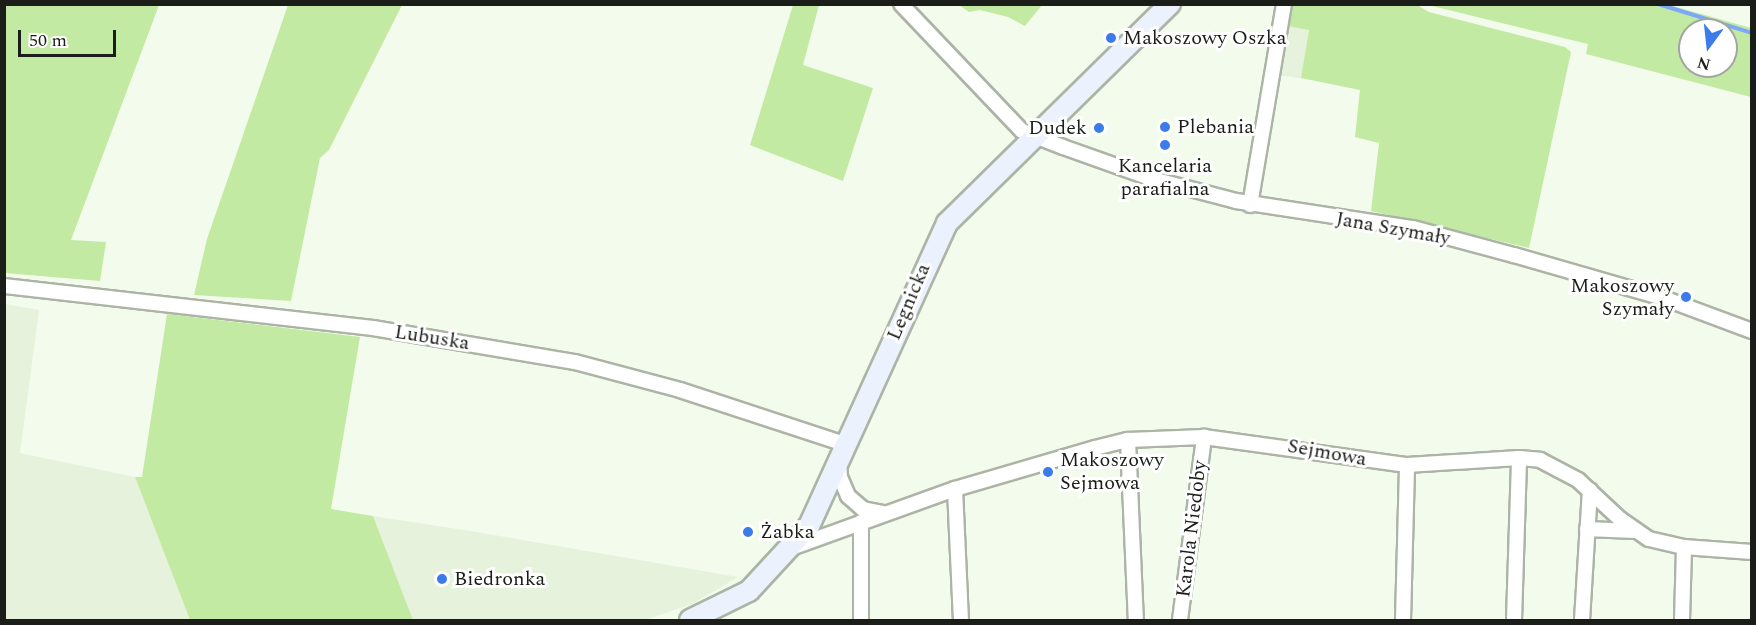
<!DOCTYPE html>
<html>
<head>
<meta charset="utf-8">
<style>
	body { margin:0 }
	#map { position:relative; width:1756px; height:625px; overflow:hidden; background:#f3fbec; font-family:Spectral,serif }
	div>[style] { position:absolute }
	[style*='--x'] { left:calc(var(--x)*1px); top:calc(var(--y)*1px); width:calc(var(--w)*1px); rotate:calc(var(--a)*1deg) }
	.built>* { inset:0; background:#e6f2dc; transform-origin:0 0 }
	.green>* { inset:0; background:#c3eaa2 }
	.stream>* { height:4px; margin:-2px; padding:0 2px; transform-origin:2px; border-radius:2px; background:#7ba8f7 }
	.roads { filter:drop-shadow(2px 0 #acb4a6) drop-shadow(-2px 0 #acb4a6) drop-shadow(0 2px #acb4a6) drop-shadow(0 -2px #acb4a6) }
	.minor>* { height:14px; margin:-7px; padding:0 7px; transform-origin:7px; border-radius:7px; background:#fff }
	.secondary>* { height:20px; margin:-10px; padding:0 10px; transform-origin:10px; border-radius:10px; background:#ebf2fe }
	.dots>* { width:16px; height:16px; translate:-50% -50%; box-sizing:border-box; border:3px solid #fff; border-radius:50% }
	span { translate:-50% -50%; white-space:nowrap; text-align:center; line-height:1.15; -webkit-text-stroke:6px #fff; paint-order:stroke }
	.poi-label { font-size:20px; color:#1a1d18 }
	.left { translate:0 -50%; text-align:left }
	.right { translate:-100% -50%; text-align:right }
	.street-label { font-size:20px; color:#1a1d18 }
	.frame { position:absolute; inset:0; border:6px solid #1a1d18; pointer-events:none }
	.north { position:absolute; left:1678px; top:18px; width:60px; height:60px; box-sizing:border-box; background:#fff; border:2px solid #a3a5a3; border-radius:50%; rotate:195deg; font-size:16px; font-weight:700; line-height:24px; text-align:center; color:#1a1d18 }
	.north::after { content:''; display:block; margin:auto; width:21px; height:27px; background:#3c7bea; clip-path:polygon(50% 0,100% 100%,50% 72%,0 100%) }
	.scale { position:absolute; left:18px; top:30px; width:98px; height:27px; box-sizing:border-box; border:3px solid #1a1d18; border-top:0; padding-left:8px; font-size:18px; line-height:21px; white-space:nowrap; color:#1a1d18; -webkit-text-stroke:4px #fff; paint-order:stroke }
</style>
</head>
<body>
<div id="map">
	<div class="built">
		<div style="left:1288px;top:26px;width:21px;height:50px;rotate:8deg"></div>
		<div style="clip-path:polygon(4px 304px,39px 310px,20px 453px,135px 477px,190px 620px,5px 620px)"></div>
		<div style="clip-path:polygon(373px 516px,470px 531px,738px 577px,692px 604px,645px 620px,413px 620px)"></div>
	</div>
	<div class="green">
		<div style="clip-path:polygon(1292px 4px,1417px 5px,1429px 12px,1565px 47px,1571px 52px,1529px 248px,1371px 211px,1379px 143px,1355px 137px,1360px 90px,1301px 78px,1309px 30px,1288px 26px)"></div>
		<div style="clip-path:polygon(4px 5px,159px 5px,71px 240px,106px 242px,100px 281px,5px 273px)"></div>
		<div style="clip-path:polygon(288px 5px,402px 5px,329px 150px,320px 158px,291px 301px,194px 295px,207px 239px)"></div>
		<div style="clip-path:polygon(793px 5px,819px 5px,803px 65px,873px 88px,843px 181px,750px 145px)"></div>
		<div style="clip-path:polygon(959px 5px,1042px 5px,1025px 26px,1008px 17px,980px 10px,969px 12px)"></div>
		<div style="clip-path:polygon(evenodd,1501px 5px,1669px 5px,1751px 28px,1751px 97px,1586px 54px,1588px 44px,1428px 5px,1501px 5px,1690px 30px,1726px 30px,1726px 66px,1690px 66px,1690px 30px)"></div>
		<div style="clip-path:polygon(167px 314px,360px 337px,331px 509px,373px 516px,413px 620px,190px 620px,135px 477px,142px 477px)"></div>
	</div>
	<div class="stream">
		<div style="--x:1658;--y:4;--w:98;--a:17.1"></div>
	</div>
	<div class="roads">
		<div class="minor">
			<div style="--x:901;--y:4;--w:175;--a:46.4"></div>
			<div style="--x:1022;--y:131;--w:44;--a:21.3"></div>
			<div style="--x:1063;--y:147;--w:99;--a:19.5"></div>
			<div style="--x:1156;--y:180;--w:83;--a:14.7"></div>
			<div style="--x:1236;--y:201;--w:179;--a:8.7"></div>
			<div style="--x:1413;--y:228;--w:105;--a:15"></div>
			<div style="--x:1514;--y:255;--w:158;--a:16.1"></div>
			<div style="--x:1666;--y:299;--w:92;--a:20.4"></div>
			<div style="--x:1250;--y:205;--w:204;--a:-80.4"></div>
			<div style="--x:4;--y:286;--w:371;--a:6.5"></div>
			<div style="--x:373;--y:328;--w:205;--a:9.6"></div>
			<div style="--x:575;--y:362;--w:109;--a:14.9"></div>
			<div style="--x:680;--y:390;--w:176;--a:18.2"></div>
			<div style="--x:1128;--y:440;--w:180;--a:87.5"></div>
			<div style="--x:839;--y:463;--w:14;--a:86"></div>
			<div style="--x:840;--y:477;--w:21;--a:67"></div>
			<div style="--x:848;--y:496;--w:20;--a:41"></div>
			<div style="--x:863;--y:509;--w:21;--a:11"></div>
			<div style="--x:955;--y:489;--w:131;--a:87.4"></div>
			<div style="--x:1587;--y:529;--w:47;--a:2.4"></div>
			<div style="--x:791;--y:548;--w:174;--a:-19.8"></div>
			<div style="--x:955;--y:489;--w:146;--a:-16.3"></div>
			<div style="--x:1095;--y:448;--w:34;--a:-14"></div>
			<div style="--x:1128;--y:440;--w:76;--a:-2.3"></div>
			<div style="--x:1204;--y:437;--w:205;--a:7.9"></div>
			<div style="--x:1407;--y:465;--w:112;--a:-3.6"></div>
			<div style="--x:1519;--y:458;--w:21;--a:5"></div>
			<div style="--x:1540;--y:460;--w:43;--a:27.8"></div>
			<div style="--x:1578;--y:480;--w:57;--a:42.9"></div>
			<div style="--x:1620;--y:519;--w:35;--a:35"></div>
			<div style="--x:1649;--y:539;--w:36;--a:13"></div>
			<div style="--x:1684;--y:547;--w:68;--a:4.2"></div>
			<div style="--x:861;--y:620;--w:98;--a:-90"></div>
			<div style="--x:1180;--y:620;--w:185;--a:-82.5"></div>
			<div style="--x:1403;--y:620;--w:155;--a:-88.5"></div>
			<div style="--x:1514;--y:620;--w:162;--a:-88.2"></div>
			<div style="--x:1582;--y:620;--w:130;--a:-86.5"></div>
			<div style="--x:1682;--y:620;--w:73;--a:-88.4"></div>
		</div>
		<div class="secondary">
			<div style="--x:690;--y:620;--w:66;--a:-26.2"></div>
			<div style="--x:749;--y:591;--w:88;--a:-47.3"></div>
			<div style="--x:809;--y:526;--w:333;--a:-65.5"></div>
			<div style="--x:947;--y:223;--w:313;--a:-44.5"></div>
		</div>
	</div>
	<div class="dots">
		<div style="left:1111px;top:38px;background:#3c7bea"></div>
		<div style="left:1165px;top:127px;background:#3c7bea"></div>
		<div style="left:1099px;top:128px;background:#3c7bea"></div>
		<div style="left:1165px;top:145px;background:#3c7bea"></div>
		<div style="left:1686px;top:297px;background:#3c7bea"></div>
		<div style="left:1048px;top:472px;background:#3c7bea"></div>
		<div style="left:748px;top:532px;background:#3c7bea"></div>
		<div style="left:442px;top:579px;background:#3c7bea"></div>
	</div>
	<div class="poi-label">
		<span class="left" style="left:1123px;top:38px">Makoszowy Oszka</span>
		<span class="left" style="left:1177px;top:127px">Plebania</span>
		<span class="right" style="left:1087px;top:128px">Dudek</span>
		<span style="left:1165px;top:178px">Kancelaria<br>parafialna</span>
		<span class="right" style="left:1674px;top:298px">Makoszowy<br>Szymały</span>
		<span class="left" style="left:1060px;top:472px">Makoszowy<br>Sejmowa</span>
		<span class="left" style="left:760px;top:532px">Żabka</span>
		<span class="left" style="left:454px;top:579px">Biedronka</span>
	</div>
	<div class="street-label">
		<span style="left:1393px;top:229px;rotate:10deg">Jana Szymały</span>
		<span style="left:909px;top:302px;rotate:-67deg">Legnicka</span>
		<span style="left:432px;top:338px;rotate:9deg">Lubuska</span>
		<span style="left:1327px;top:453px;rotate:10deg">Sejmowa</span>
		<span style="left:1192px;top:529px;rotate:-83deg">Karola Niedoby</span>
	</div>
	<div class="frame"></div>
	<div class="north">N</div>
	<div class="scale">50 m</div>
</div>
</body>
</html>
